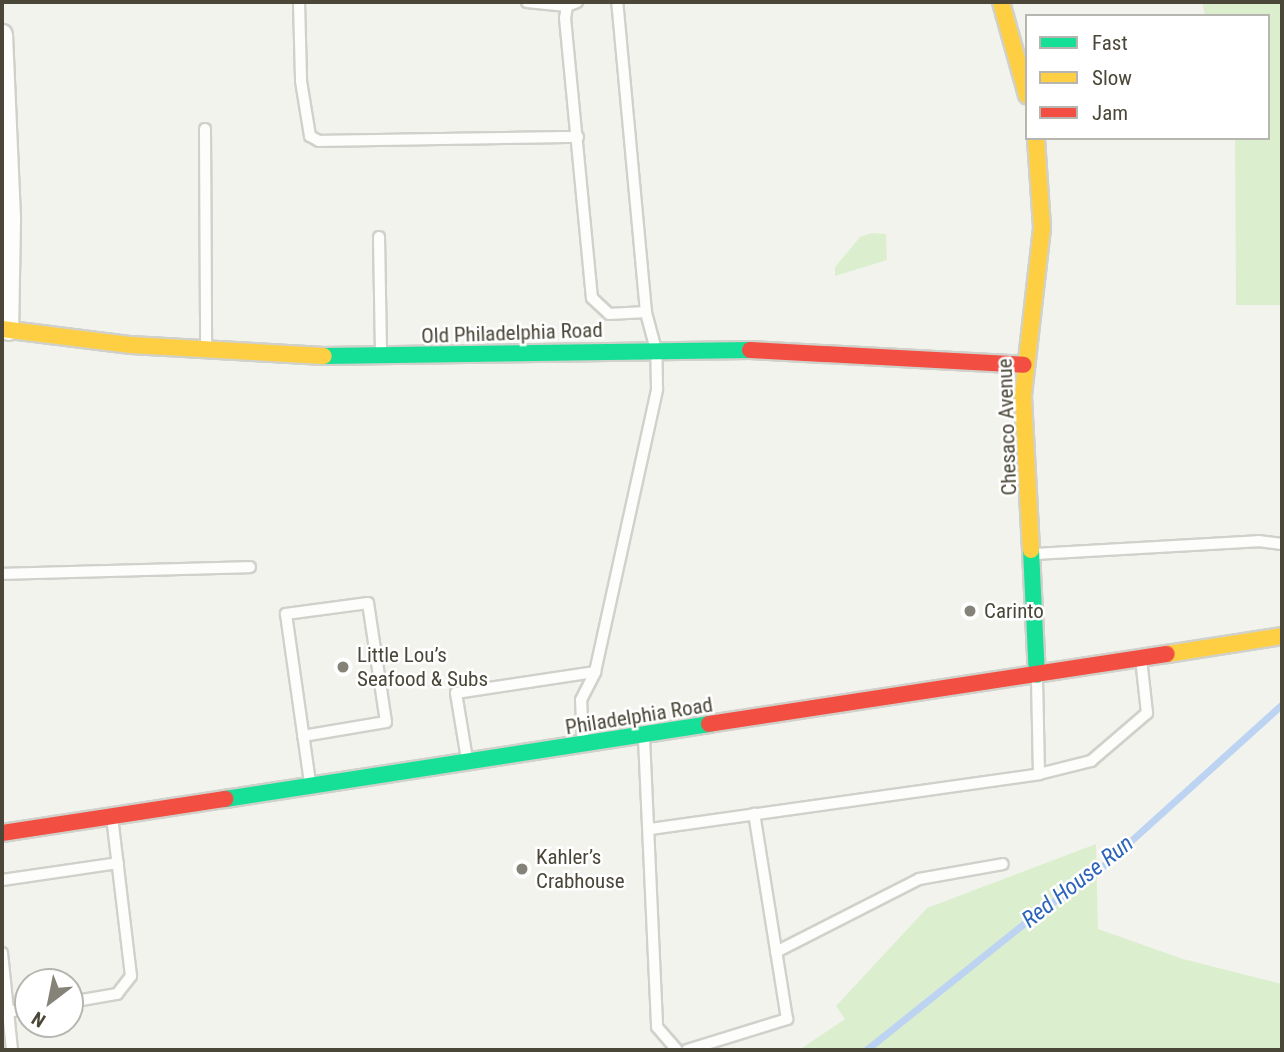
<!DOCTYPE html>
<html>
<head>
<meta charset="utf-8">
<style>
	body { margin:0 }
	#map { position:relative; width:1284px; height:1052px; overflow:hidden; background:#f3f3ee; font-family:"Roboto Condensed",sans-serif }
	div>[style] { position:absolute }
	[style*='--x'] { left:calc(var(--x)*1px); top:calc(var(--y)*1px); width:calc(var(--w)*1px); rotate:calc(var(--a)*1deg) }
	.green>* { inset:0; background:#dbefce }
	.stream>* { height:7px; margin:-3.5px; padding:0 3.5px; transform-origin:3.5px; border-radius:3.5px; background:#bdd3f2 }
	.roads { filter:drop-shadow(2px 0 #d1d1cb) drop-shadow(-2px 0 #d1d1cb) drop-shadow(0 2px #d1d1cb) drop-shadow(0 -2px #d1d1cb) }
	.lane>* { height:10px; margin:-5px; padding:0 5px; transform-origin:5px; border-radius:5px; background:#fdfdfc }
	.street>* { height:19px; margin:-9.5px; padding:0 9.5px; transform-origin:9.5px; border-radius:9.5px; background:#fdfdfc }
	.fast>* { height:16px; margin:-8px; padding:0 8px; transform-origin:8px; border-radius:8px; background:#16e098 }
	.slow>* { height:16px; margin:-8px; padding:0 8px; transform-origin:8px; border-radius:8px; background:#ffcf43 }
	.jam>* { height:16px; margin:-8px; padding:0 8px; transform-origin:8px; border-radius:8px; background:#f24e42 }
	.dots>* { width:19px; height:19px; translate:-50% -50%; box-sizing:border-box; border:4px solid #fff; border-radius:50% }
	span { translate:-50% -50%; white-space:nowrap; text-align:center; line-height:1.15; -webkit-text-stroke:5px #fff; paint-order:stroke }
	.street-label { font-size:21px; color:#4a4738 }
	.poi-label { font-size:21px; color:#4a4738 }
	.left { translate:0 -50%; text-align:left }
	.water-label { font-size:23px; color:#2c64bb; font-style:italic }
	.frame { position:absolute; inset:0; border:4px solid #4a4738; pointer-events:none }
	.legend { position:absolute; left:1025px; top:14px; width:245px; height:126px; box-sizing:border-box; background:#fff; border:2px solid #b7b5af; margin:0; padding:9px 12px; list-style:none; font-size:21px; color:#4a4738 }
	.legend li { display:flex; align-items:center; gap:14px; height:35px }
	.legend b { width:35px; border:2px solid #b7b5af }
	.north { position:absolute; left:14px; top:968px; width:70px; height:70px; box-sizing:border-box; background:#fff; border:2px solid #b7b5af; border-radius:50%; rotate:212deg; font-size:19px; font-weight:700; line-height:28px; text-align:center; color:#4a4738 }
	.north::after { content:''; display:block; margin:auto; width:24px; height:32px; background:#858378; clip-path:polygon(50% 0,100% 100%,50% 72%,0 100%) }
</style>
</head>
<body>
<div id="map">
	<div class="green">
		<div style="clip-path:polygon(1202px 2px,1282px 2px,1282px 305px,1236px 305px,1235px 138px,1268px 138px,1268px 16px,1205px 16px)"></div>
		<div style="clip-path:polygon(872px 233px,886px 234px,887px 260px,835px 276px,835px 267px,860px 237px)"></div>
		<div style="clip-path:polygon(1096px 844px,1098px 929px,1183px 959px,1282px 984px,1282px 1050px,799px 1050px,845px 1019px,836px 1006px,927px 908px)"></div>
	</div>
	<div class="stream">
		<div style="--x:866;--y:1050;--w:221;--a:-38.7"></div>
		<div style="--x:1038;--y:912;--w:66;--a:-33.9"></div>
		<div style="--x:1093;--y:875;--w:255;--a:-42.1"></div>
	</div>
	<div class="roads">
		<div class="lane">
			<div style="--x:299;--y:2;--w:79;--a:88.5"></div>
			<div style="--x:301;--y:81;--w:56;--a:80.7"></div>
			<div style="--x:310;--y:136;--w:10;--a:29"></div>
			<div style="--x:319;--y:141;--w:259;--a:-0.9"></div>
			<div style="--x:527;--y:2;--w:40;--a:5.7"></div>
			<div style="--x:577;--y:2;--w:11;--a:158"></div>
			<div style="--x:567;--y:6;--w:12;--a:99"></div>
			<div style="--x:565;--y:18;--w:281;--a:84.5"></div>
			<div style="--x:592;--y:298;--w:23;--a:43"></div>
			<div style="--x:609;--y:314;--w:37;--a:-3"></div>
			<div style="--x:205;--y:129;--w:218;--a:89.7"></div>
			<div style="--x:379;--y:237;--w:116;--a:89"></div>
			<div style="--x:1035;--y:554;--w:223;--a:-3.3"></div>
			<div style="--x:1258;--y:541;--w:24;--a:7"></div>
			<div style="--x:2;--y:574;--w:248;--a:-1.6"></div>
			<div style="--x:303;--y:736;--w:84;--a:-9.6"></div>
			<div style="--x:386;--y:722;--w:120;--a:-98.6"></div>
			<div style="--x:368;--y:603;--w:83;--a:172.4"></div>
			<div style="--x:286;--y:614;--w:171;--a:81.9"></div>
			<div style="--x:644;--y:738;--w:289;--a:87.4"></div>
			<div style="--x:657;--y:1027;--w:30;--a:49"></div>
			<div style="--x:583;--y:742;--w:42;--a:-92.7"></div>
			<div style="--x:581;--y:700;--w:31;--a:-63"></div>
			<div style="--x:595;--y:672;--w:290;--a:-77.6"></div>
			<div style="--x:657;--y:389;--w:39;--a:-91"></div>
			<div style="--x:656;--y:350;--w:39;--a:-105"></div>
			<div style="--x:646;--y:312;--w:311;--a:-95.3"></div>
			<div style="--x:467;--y:759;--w:67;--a:-99.5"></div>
			<div style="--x:456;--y:693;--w:141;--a:-8.6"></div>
			<div style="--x:1039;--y:774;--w:54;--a:-14"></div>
			<div style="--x:1091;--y:761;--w:74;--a:-40.6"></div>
			<div style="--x:1147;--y:713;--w:54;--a:-96.3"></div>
			<div style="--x:650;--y:829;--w:393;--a:-8"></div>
			<div style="--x:1039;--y:774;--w:97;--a:-91.2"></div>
			<div style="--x:2;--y:880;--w:117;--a:-8.3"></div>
			<div style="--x:776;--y:952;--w:161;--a:-27"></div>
			<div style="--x:919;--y:879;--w:85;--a:-10.1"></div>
			<div style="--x:2;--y:953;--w:98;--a:84.1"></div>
			<div style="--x:70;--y:1002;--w:48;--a:-9.7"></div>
			<div style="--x:117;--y:994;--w:23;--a:-52"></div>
			<div style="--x:131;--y:976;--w:160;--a:-96.8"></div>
			<div style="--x:8;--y:1012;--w:20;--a:-11"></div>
			<div style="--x:687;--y:1050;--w:105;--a:-17.2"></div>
			<div style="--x:787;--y:1019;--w:208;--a:-99.1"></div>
		</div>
		<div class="street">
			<div style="--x:2;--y:34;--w:186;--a:87.5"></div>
			<div style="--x:10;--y:220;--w:110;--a:91"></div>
		</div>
		<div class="fast">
			<div style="--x:324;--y:356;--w:426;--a:-0.8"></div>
			<div style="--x:1031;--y:550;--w:125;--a:87.3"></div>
			<div style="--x:225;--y:799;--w:490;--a:-8.8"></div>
		</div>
		<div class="slow">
			<div style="--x:1001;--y:2;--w:97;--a:74.4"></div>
			<div style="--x:2;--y:329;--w:130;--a:7.1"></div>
			<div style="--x:131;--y:345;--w:193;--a:3.3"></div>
			<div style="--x:1031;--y:550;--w:155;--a:-93"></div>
			<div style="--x:1023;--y:395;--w:169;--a:-83.5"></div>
			<div style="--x:1042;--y:227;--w:89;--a:-93.9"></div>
			<div style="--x:1167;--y:654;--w:116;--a:-8.9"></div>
		</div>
		<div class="jam">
			<div style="--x:750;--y:350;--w:274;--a:3.1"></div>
			<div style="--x:709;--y:724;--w:463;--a:-8.7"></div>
			<div style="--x:2;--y:833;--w:226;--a:-8.7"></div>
		</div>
	</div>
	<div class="dots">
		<div style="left:970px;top:611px;background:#858378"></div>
		<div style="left:343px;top:667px;background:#858378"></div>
		<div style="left:522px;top:869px;background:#858378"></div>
	</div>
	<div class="street-label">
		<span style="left:512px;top:333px;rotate:-2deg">Old Philadelphia Road</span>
		<span style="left:1007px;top:427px;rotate:-92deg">Chesaco Avenue</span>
		<span style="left:639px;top:716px;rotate:-9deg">Philadelphia Road</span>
	</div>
	<div class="poi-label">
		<span class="left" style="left:984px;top:611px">Carinto</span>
		<span class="left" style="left:357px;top:667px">Little Lou’s<br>Seafood &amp; Subs</span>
		<span class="left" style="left:536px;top:869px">Kahler’s<br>Crabhouse</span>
	</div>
	<div class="water-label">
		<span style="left:1078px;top:882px;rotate:-38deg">Red House Run</span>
	</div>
	<div class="frame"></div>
	<ul class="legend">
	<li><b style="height:9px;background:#16e098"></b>Fast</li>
	<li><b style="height:9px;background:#ffcf43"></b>Slow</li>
	<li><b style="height:9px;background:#f24e42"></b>Jam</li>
	</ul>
	<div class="north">N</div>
</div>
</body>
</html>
